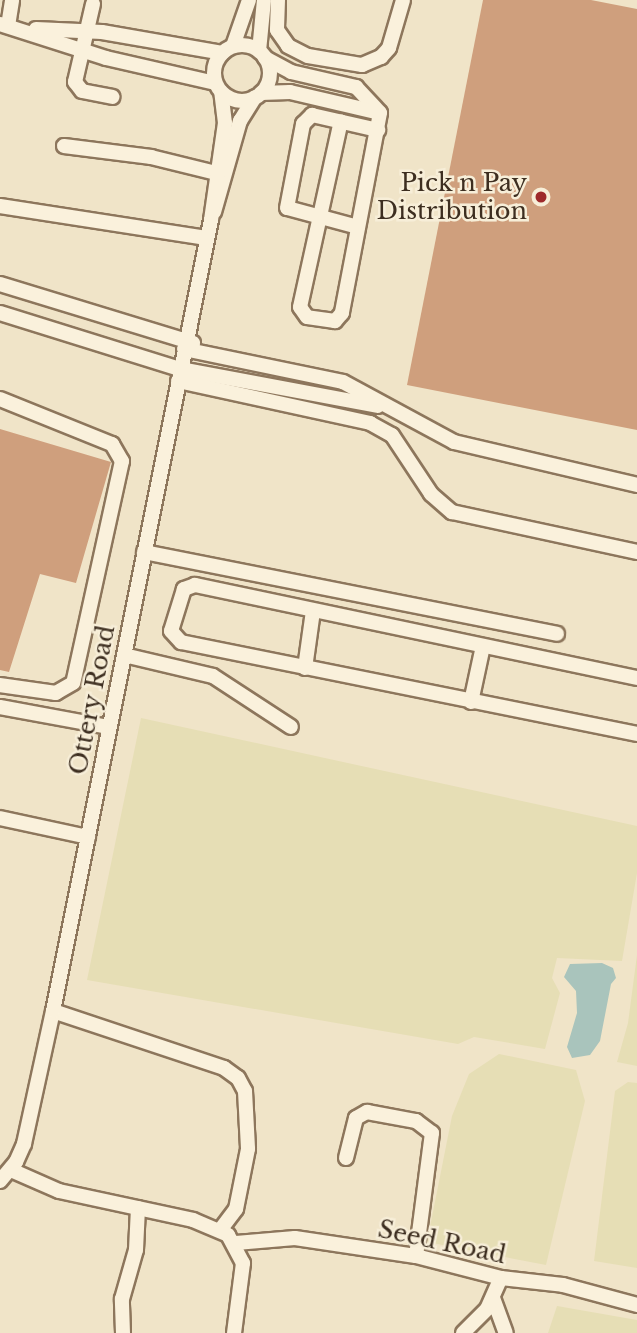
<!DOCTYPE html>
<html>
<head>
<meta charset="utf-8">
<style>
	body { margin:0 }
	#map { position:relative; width:637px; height:1333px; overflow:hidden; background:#f0e4c8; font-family:"Libre Baskerville",serif }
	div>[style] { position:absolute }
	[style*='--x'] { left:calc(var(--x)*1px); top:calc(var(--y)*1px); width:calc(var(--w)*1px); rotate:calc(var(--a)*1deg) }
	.farmland>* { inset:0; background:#e6deb5 }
	.water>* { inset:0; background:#a9c4bc }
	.building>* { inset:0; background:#cf9f7d }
	.roads { filter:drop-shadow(2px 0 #8d765c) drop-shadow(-2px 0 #8d765c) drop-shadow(0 2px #8d765c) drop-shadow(0 -2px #8d765c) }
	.minor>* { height:14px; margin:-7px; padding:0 7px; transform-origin:7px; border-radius:7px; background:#faf1dc }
	.minor>.ring { margin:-7px; padding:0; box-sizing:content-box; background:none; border:14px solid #faf1dc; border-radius:50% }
	.dots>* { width:19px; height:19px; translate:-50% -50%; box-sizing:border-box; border:4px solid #f7eed8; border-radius:50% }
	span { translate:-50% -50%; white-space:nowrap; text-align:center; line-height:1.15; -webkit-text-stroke:5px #f7eed8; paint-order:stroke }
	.poi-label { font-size:24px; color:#3d2e20 }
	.right { translate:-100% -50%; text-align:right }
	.street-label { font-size:24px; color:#3d2e20 }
</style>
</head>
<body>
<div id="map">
	<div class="farmland">
		<div style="clip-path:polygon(141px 718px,637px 826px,637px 873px,622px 961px,557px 958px,552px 978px,560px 993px,545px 1049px,474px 1037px,458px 1044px,87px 980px)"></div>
		<div style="clip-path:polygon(637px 955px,637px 1066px,617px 1062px,628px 1023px)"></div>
		<div style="clip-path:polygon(499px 1054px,576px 1070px,585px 1101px,546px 1265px,427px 1242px,452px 1116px,469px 1074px)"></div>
		<div style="clip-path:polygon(628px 1082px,637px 1083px,637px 1268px,594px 1261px,615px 1091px)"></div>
		<div style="clip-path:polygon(557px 1306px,637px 1320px,637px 1333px,548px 1333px)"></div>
	</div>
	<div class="water">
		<div style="clip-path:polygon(602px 963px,613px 968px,616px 978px,611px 984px,600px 1041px,590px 1055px,572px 1058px,567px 1047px,577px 1013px,576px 991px,564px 977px,570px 964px)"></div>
	</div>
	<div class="building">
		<div style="clip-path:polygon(483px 0,591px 0,637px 9px,637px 430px,407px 385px)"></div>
		<div style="clip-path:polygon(0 429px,111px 462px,76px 583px,40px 574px,9px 672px,0 670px)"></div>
	</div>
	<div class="roads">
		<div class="minor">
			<div style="--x:278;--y:0;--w:30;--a:92"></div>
			<div style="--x:277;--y:30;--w:19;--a:55"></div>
			<div style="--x:288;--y:46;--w:22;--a:27"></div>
			<div style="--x:308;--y:56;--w:55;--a:9.5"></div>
			<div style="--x:362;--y:65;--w:21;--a:-23"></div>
			<div style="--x:381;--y:57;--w:12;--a:-48"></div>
			<div style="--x:389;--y:48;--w:50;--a:-73.7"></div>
			<div style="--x:93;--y:4;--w:80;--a:103"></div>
			<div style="--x:75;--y:82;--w:11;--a:52"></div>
			<div style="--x:82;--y:91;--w:31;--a:11"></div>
			<div style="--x:0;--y:24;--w:111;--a:17.8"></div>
			<div style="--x:106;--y:58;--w:112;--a:12.9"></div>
			<div style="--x:8;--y:26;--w:26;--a:-81"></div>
			<div style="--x:36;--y:29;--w:66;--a:2.6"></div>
			<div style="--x:102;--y:32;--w:122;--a:9.9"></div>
			<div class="ring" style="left:214px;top:45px;width:42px;height:42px"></div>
			<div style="--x:233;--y:46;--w:49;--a:-70.8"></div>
			<div style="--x:259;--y:51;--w:51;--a:-84.4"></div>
			<div style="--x:265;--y:58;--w:30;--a:28"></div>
			<div style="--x:291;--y:72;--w:67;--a:13"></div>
			<div style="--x:356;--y:87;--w:35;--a:47"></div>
			<div style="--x:380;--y:113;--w:204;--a:100.8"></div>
			<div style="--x:342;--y:313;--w:11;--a:131"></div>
			<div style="--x:335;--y:321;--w:28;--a:-172"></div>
			<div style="--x:307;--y:317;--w:12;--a:-125"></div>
			<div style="--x:300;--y:307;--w:190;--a:-77.6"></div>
			<div style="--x:261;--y:93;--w:29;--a:-2"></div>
			<div style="--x:290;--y:92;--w:92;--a:13.1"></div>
			<div style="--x:64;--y:146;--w:88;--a:7.2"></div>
			<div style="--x:151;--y:157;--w:67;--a:13.8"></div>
			<div style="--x:0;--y:206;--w:209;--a:8.8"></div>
			<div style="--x:214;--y:212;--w:95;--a:-74.1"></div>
			<div style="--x:240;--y:121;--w:28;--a:-58"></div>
			<div style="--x:358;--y:227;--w:73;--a:-165"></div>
			<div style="--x:287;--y:208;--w:86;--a:-79.2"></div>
			<div style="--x:303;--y:124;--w:13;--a:-45"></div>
			<div style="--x:312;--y:115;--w:68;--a:12.8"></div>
			<div style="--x:0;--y:284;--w:202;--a:17"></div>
			<div style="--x:0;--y:313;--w:189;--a:17.3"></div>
			<div style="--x:180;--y:369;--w:201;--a:10.6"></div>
			<div style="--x:184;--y:349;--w:162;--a:11.7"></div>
			<div style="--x:343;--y:382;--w:126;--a:28.4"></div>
			<div style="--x:454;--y:442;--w:188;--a:13.2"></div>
			<div style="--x:178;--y:381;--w:197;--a:12.3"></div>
			<div style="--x:370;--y:423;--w:25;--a:29"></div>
			<div style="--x:392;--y:435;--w:71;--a:56.5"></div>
			<div style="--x:431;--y:494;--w:28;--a:41"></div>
			<div style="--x:452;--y:512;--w:189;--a:12.2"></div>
			<div style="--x:0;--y:399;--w:121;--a:21.9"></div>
			<div style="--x:112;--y:444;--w:20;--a:60"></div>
			<div style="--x:122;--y:461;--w:227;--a:102.4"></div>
			<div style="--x:73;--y:683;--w:20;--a:150"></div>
			<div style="--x:56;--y:693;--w:57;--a:-171.9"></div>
			<div style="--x:144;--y:552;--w:421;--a:11.2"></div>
			<div style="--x:124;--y:655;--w:91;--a:13.3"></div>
			<div style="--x:213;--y:676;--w:93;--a:33.2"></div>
			<div style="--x:305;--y:668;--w:58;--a:-82"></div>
			<div style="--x:637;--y:678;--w:452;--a:-168.1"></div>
			<div style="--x:195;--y:585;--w:12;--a:160"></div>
			<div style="--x:184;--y:589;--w:44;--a:107.2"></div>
			<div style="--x:171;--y:631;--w:15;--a:48"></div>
			<div style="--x:181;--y:642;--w:465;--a:11.4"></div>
			<div style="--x:471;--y:702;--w:57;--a:-77.9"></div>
			<div style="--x:0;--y:707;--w:111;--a:10.4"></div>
			<div style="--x:0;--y:818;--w:90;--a:12.2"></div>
			<div style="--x:53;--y:1011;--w:180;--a:18.4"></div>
			<div style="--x:224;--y:1068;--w:17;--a:36"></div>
			<div style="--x:238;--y:1078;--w:15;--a:62"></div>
			<div style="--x:245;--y:1091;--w:58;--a:87"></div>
			<div style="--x:248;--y:1149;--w:61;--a:101.3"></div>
			<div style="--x:236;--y:1209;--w:26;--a:127"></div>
			<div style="--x:346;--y:1158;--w:41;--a:-76"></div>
			<div style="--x:356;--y:1118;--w:13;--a:-29"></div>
			<div style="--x:367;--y:1112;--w:50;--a:10.4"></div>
			<div style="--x:416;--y:1121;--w:20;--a:37"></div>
			<div style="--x:432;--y:1133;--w:124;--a:97.4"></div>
			<div style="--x:11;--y:1170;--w:52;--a:23.6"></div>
			<div style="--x:59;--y:1191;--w:137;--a:12.2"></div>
			<div style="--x:193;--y:1220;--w:38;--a:23"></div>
			<div style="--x:228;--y:1235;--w:32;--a:62"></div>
			<div style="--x:243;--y:1263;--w:71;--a:97.3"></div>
			<div style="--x:0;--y:1181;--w:25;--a:-50"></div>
			<div style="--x:16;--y:1162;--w:20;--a:-66"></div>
			<div style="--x:24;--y:1144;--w:136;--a:-77.7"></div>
			<div style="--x:53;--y:1011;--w:807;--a:-78.7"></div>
			<div style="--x:211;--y:220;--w:98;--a:-81.8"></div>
			<div style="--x:225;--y:123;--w:31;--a:-97"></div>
			<div style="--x:236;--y:1243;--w:59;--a:-4.8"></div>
			<div style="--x:295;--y:1238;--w:122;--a:8.5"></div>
			<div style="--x:416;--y:1256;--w:88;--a:14.5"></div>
			<div style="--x:501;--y:1278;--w:62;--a:6.4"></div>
			<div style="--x:563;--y:1285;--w:77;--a:15.1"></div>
			<div style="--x:493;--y:1298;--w:37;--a:70"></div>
			<div style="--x:123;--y:1333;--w:34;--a:-92"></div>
			<div style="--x:122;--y:1299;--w:51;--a:-74.1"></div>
			<div style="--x:136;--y:1250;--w:42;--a:-87.3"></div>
			<div style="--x:463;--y:1333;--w:34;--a:-45"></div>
			<div style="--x:487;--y:1309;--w:34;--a:-66"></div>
		</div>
	</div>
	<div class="dots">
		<div style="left:541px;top:197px;background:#9e2a2b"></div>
	</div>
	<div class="poi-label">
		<span class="right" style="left:527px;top:197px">Pick n Pay<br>Distribution</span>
	</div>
	<div class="street-label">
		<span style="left:92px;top:700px;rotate:-79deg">Ottery Road</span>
		<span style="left:442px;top:1242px;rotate:12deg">Seed Road</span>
	</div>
</div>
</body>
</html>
